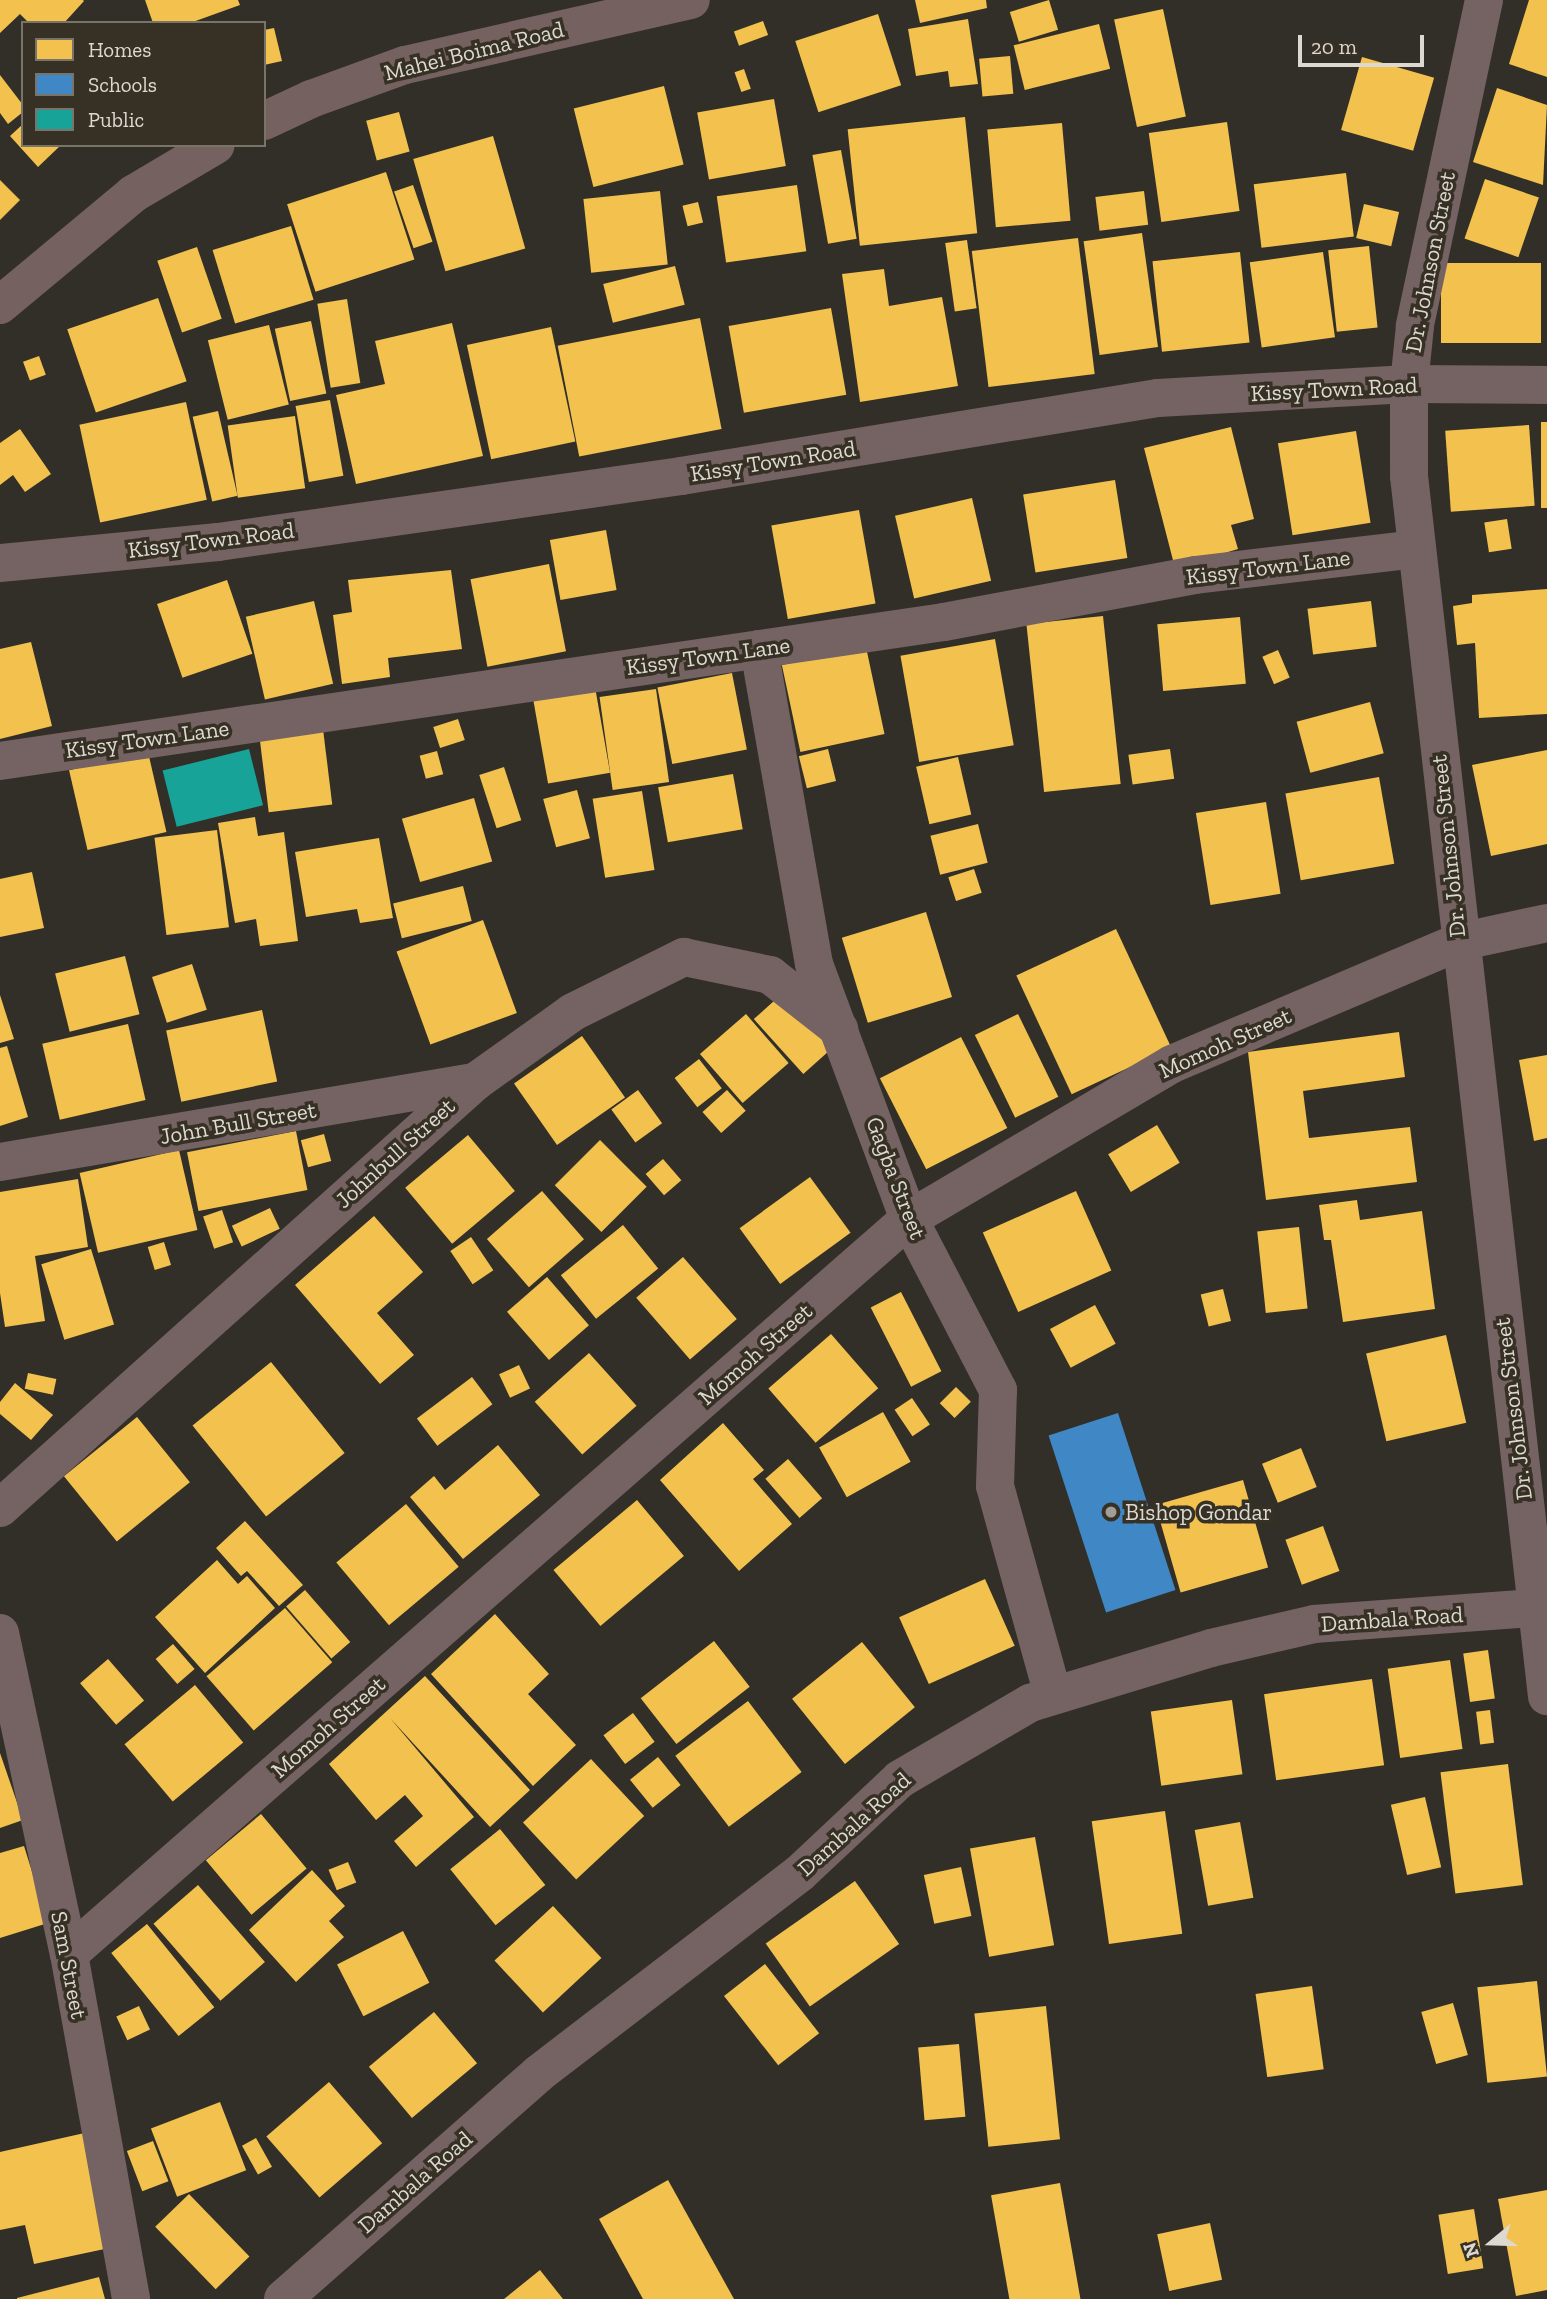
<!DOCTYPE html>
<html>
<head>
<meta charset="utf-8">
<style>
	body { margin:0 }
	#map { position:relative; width:1547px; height:2299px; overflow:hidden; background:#322f28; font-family:"Zilla Slab",serif }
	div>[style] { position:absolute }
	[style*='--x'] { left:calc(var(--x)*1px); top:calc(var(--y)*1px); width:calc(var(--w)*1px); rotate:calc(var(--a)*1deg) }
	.homes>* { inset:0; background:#f2c14e; transform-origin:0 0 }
	.schools>* { inset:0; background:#3f88c5; transform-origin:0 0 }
	.public>* { inset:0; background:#17a398; transform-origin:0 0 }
	.minor>* { height:38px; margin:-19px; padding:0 19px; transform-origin:19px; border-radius:19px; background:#756262 }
	.tertiary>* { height:38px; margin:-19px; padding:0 19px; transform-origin:19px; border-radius:19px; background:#756262 }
	.primary>* { height:38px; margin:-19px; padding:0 19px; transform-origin:19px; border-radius:19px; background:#75615f }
	.dots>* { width:19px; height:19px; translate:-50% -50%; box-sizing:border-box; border:4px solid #363124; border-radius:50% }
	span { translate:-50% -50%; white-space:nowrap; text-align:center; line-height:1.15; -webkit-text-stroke:7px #363124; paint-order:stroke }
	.street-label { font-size:23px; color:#ddd9d1 }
	.poi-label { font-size:23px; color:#ddd9d1 }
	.left { translate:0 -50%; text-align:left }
	.legend { position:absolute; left:21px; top:21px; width:245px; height:126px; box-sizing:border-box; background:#363124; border:2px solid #797469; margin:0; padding:9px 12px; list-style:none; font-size:21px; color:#ddd9d1 }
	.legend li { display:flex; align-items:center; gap:14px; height:35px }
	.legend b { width:35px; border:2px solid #797469 }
	.north { position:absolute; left:1456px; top:2208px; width:70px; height:70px; -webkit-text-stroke:5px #363124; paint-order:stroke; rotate:251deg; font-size:19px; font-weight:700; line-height:28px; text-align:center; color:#ddd9d1 }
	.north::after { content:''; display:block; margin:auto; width:24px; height:32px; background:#ddd9d1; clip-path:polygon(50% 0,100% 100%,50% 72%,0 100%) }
	.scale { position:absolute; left:1298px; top:35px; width:126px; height:32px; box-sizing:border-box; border:4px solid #ddd9d1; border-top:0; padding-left:9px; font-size:21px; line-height:24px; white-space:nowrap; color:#ddd9d1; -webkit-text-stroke:5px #363124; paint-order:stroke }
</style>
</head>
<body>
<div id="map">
	<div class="homes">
		<div style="clip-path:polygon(0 0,83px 0,84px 1px,64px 23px,29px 23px,20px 14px,0 33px)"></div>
		<div style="clip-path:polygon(145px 0,238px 0,240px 5px,190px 23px,153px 23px)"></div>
		<div style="clip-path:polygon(915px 0,986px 0,987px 8px,920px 23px)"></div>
		<div style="left:1049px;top:0;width:31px;height:41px;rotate:73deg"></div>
		<div style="clip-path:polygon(1529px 0,1547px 0,1547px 77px,1509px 64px)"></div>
		<div style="left:1163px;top:9px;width:110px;height:50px;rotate:78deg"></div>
		<div style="left:878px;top:14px;width:75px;height:87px;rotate:72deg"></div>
		<div style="clip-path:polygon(968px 19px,978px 84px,950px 87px,948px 71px,916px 76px,908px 29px)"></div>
		<div style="left:763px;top:21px;width:15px;height:31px;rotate:70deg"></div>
		<div style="left:1099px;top:24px;width:46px;height:88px;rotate:76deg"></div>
		<div style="clip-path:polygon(274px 28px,282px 61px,264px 65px,264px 30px)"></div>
		<div style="left:1010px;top:56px;width:38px;height:31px;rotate:85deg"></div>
		<div style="left:1362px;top:57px;width:75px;height:76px;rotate:16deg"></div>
		<div style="left:744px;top:69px;width:21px;height:10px;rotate:71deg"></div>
		<div style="clip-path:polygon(0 75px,23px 105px,23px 112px,8px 124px,0 113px)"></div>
		<div style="left:664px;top:86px;width:81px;height:93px;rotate:76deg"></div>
		<div style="clip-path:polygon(1497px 88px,1547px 105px,1543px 185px,1473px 162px)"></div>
		<div style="left:774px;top:99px;width:68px;height:78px;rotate:80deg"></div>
		<div style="left:399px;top:112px;width:41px;height:34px;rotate:75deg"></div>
		<div style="left:965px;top:117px;width:117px;height:118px;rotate:84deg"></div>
		<div style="left:1227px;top:122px;width:90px;height:79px;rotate:82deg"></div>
		<div style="left:1062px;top:123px;width:98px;height:75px;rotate:85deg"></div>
		<div style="clip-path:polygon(23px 124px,23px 145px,61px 145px,38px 167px,10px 136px)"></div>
		<div style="left:493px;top:136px;width:117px;height:83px;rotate:74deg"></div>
		<div style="left:841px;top:150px;width:90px;height:29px;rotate:80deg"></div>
		<div style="left:386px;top:172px;width:92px;height:104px;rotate:72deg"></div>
		<div style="left:1346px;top:173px;width:64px;height:93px;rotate:83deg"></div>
		<div style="left:1485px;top:179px;width:57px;height:63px;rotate:19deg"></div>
		<div style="clip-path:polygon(0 180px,20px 200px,0 220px)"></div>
		<div style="left:413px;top:185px;width:60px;height:20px;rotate:71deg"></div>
		<div style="left:797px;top:185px;width:67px;height:81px;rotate:82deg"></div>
		<div style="left:660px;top:191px;width:74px;height:77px;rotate:84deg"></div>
		<div style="left:1144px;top:191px;width:34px;height:49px;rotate:83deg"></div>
		<div style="left:698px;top:202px;width:21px;height:16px;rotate:76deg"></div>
		<div style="left:1364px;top:204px;width:36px;height:35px;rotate:13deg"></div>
		<div style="left:291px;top:226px;width:77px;height:82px;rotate:73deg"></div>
		<div style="left:1142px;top:233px;width:115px;height:59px;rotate:82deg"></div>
		<div style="left:1078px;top:238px;width:137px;height:107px;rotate:83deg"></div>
		<div style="left:967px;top:240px;width:69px;height:22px;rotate:82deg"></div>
		<div style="left:1369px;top:246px;width:82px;height:41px;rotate:84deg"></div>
		<div style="left:197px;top:247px;width:76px;height:42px;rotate:71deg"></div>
		<div style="left:1240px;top:252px;width:91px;height:88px;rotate:84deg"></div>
		<div style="left:1323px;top:252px;width:86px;height:74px;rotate:82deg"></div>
		<div style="left:1541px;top:263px;width:80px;height:100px;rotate:90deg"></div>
		<div style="left:675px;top:266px;width:40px;height:74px;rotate:76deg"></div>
		<div style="clip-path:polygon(884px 269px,889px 306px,942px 297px,958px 386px,860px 402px,842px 274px)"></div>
		<div style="left:158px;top:298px;width:88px;height:96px;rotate:71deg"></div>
		<div style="left:347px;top:299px;width:85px;height:30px;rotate:81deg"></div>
		<div style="left:831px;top:308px;width:88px;height:104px;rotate:80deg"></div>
		<div style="left:700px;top:318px;width:113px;height:145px;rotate:79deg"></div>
		<div style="left:311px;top:321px;width:74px;height:37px;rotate:78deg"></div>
		<div style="clip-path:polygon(452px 323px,483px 456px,356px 484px,336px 395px,385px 384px,375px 341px)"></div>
		<div style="left:269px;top:325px;width:82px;height:63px;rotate:76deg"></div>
		<div style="left:551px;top:327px;width:117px;height:86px;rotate:78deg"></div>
		<div style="left:39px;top:356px;width:20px;height:17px;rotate:70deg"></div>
		<div style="left:330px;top:400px;width:77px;height:35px;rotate:80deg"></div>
		<div style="left:186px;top:402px;width:100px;height:109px;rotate:78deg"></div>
		<div style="left:218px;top:411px;width:87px;height:26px;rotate:77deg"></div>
		<div style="left:295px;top:416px;width:73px;height:68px;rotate:82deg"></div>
		<div style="left:1541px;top:422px;width:6px;height:86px"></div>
		<div style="left:1529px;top:425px;width:81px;height:84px;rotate:86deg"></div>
		<div style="clip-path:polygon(1231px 427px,1254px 519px,1231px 525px,1238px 549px,1175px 568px,1144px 448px)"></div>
		<div style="clip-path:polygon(20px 429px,51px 474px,25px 492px,13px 475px,0 485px,0 443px)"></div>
		<div style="left:1356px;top:431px;width:93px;height:79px;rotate:81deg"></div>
		<div style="left:1115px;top:480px;width:79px;height:93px;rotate:81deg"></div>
		<div style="left:972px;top:498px;width:85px;height:79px;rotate:77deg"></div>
		<div style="left:859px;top:510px;width:95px;height:89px;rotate:80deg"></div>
		<div style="left:1507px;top:519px;width:30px;height:23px;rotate:81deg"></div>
		<div style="left:606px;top:530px;width:61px;height:57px;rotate:80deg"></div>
		<div style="left:549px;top:564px;width:89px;height:80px;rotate:79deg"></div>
		<div style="clip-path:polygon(451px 570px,462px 649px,388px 658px,390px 677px,342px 684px,333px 615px,352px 612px,348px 580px)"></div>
		<div style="left:227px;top:580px;width:78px;height:74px;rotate:71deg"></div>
		<div style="clip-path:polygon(1547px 589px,1547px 714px,1479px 718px,1475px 643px,1457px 645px,1453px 606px,1472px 603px,1472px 595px)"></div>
		<div style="left:314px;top:601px;width:85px;height:70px;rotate:77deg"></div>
		<div style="left:1371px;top:601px;width:46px;height:64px;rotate:83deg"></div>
		<div style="left:1103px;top:616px;width:169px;height:77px;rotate:84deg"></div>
		<div style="left:1240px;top:617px;width:67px;height:83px;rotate:85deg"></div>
		<div style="left:995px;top:639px;width:108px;height:96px;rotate:80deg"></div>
		<div style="clip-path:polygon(31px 642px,52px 726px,0 739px,0 649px)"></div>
		<div style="left:866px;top:647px;width:89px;height:86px;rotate:78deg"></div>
		<div style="left:1278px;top:650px;width:30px;height:17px;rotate:67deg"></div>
		<div style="left:732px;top:673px;width:78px;height:76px;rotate:79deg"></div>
		<div style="left:595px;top:687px;width:87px;height:63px;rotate:80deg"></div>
		<div style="left:656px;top:689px;width:94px;height:57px;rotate:82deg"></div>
		<div style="left:1370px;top:702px;width:53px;height:76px;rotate:75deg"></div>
		<div style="left:458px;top:719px;width:22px;height:26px;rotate:72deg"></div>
		<div style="left:323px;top:729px;width:76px;height:64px;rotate:83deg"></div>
		<div style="left:828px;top:749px;width:33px;height:30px;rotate:76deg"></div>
		<div style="left:1170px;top:749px;width:30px;height:42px;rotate:82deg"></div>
		<div style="clip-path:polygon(1547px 750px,1547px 844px,1491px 856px,1472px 765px)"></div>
		<div style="left:437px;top:751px;width:24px;height:18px;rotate:75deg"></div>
		<div style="left:148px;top:752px;width:82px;height:81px;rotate:77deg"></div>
		<div style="left:958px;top:757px;width:59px;height:43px;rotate:77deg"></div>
		<div style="left:504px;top:767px;width:56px;height:26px;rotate:72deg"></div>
		<div style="left:733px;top:774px;width:56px;height:76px;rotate:80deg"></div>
		<div style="left:1379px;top:777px;width:88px;height:95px;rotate:80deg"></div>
		<div style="left:577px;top:790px;width:50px;height:35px;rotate:75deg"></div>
		<div style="left:642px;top:791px;width:80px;height:50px;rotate:81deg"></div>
		<div style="left:474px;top:798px;width:66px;height:75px;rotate:74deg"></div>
		<div style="left:1266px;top:802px;width:93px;height:71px;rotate:81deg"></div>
		<div style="clip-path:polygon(255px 817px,258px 836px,284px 832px,298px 941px,260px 946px,256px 919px,235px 923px,218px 823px)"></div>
		<div style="left:978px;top:824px;width:40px;height:49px;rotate:76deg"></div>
		<div style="left:217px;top:830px;width:98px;height:63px;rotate:83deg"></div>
		<div style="clip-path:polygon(379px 838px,393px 918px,360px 923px,357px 909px,306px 917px,295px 852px)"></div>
		<div style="left:974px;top:869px;width:25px;height:27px;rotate:72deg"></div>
		<div style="clip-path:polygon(32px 872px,44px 928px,0 937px,0 879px)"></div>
		<div style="left:463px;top:886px;width:36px;height:72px;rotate:76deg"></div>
		<div style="left:926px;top:912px;width:89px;height:88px;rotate:73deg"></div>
		<div style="left:483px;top:920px;width:99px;height:92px;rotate:70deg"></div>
		<div style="left:1116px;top:929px;width:131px;height:110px;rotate:65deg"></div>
		<div style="left:125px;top:956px;width:60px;height:72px;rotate:76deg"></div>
		<div style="left:192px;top:964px;width:48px;height:42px;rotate:72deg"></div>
		<div style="left:785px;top:991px;width:74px;height:42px;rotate:48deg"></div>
		<div style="clip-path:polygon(0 995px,14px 1039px,0 1043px)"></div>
		<div style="left:262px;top:1010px;width:73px;height:98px;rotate:78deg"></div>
		<div style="left:746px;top:1014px;width:65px;height:61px;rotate:49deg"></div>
		<div style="left:1018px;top:1014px;width:92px;height:48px;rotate:64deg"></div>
		<div style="left:128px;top:1024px;width:78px;height:88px;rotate:77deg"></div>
		<div style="clip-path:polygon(1399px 1032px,1405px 1077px,1303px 1091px,1309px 1138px,1410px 1127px,1417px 1182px,1266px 1200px,1248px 1052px)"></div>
		<div style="left:582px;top:1036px;width:75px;height:83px;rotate:55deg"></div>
		<div style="left:961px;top:1037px;width:102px;height:91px;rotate:63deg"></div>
		<div style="clip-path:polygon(7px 1046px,28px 1117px,0 1126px,0 1048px)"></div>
		<div style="clip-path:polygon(1547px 1055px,1547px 1138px,1534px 1141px,1519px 1060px)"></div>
		<div style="left:699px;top:1059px;width:37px;height:31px;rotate:52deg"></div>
		<div style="left:638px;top:1090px;width:41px;height:33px;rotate:54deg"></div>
		<div style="left:727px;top:1090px;width:28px;height:33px;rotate:48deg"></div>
		<div style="left:1157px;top:1125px;width:44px;height:57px;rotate:59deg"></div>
		<div style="left:296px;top:1131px;width:60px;height:111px;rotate:79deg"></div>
		<div style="left:324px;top:1134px;width:28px;height:24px;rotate:75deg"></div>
		<div style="left:468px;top:1135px;width:73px;height:82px;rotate:50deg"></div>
		<div style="left:600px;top:1140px;width:66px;height:64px;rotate:45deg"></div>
		<div style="left:179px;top:1150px;width:82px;height:102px;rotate:77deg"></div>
		<div style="left:663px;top:1159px;width:28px;height:23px;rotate:49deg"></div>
		<div style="left:810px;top:1177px;width:69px;height:87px;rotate:54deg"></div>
		<div style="clip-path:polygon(78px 1179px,88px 1247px,35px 1256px,45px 1321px,5px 1327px,0 1293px,0 1192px)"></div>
		<div style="left:542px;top:1191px;width:64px;height:73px;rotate:49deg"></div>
		<div style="left:1076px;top:1191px;width:87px;height:102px;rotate:66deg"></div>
		<div style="clip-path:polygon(1357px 1200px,1360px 1220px,1422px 1211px,1435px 1309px,1343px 1322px,1331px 1240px,1324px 1240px,1319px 1205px)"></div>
		<div style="left:270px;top:1208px;width:23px;height:42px;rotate:65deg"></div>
		<div style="left:222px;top:1210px;width:34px;height:20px;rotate:71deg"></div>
		<div style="clip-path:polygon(374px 1216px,423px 1272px,377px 1313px,414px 1355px,380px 1384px,295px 1285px)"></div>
		<div style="left:623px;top:1225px;width:56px;height:80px;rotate:51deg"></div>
		<div style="left:1299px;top:1227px;width:82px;height:42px;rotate:84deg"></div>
		<div style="left:471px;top:1237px;width:40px;height:25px;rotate:56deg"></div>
		<div style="left:164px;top:1242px;width:24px;height:17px;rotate:73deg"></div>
		<div style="left:91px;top:1249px;width:79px;height:52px;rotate:73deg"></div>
		<div style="left:683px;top:1257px;width:82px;height:62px;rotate:49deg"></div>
		<div style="left:547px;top:1277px;width:64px;height:53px;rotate:49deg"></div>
		<div style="left:1223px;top:1289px;width:33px;height:23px;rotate:76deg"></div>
		<div style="left:901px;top:1292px;width:89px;height:34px;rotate:63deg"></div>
		<div style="left:1095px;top:1305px;width:44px;height:51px;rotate:62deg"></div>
		<div style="left:831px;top:1334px;width:72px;height:83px;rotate:49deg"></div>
		<div style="left:1446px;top:1335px;width:90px;height:82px;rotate:77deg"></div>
		<div style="left:589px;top:1353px;width:71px;height:73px;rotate:48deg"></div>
		<div style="left:271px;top:1362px;width:117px;height:101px;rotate:51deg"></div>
		<div style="left:519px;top:1365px;width:26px;height:22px;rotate:65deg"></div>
		<div style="left:28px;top:1373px;width:29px;height:16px;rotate:12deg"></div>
		<div style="left:472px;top:1377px;width:34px;height:69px;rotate:53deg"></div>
		<div style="clip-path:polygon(15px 1383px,53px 1415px,31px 1440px,0 1414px,0 1402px)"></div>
		<div style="left:956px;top:1387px;width:21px;height:23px;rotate:45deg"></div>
		<div style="left:912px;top:1398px;width:32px;height:21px;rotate:56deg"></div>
		<div style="left:883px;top:1412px;width:57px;height:73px;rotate:61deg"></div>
		<div style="left:137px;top:1417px;width:84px;height:94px;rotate:51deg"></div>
		<div style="clip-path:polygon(723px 1423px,764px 1470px,753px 1479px,792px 1524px,739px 1571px,660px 1480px)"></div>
		<div style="clip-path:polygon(498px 1445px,540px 1495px,463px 1559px,410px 1497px,434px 1476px,445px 1490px)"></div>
		<div style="left:1301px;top:1448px;width:42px;height:42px;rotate:68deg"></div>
		<div style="left:788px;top:1459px;width:52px;height:30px;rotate:49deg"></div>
		<div style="left:1243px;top:1480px;width:91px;height:91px;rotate:74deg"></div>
		<div style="left:637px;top:1500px;width:73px;height:109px;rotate:50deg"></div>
		<div style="left:406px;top:1504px;width:82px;height:91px;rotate:50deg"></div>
		<div style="clip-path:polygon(245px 1521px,303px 1585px,279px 1606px,247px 1571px,241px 1576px,216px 1548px)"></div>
		<div style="left:1323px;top:1526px;width:48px;height:40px;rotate:70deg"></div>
		<div style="clip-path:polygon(217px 1560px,238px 1584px,247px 1576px,275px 1608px,205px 1673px,155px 1617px)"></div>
		<div style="left:985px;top:1579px;width:73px;height:94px;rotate:66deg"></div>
		<div style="left:305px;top:1590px;width:69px;height:25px;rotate:49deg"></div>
		<div style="left:285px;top:1608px;width:72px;height:104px;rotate:49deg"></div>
		<div style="clip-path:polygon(495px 1614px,549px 1674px,528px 1694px,576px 1745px,533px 1786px,431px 1674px)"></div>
		<div style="left:714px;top:1641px;width:58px;height:93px;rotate:52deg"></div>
		<div style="left:862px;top:1642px;width:84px;height:90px;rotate:51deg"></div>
		<div style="left:173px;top:1644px;width:33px;height:23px;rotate:49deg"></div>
		<div style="left:1488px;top:1650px;width:49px;height:25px;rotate:82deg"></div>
		<div style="left:108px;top:1659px;width:55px;height:37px;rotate:49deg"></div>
		<div style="left:1450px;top:1660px;width:90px;height:63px;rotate:82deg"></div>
		<div style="clip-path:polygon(425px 1676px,530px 1790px,490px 1827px,390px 1718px,474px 1817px,416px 1867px,394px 1841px,423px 1816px,405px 1795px,376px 1820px,329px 1764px)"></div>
		<div style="left:1372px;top:1679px;width:87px;height:109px;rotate:82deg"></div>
		<div style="left:195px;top:1685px;width:75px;height:92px;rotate:50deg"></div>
		<div style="left:1232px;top:1700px;width:75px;height:82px;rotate:82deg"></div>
		<div style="left:748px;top:1701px;width:89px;height:91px;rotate:53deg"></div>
		<div style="left:1490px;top:1710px;width:33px;height:14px;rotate:83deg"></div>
		<div style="left:633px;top:1713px;width:36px;height:37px;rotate:53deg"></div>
		<div style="clip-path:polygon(0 1753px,23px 1820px,0 1828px)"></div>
		<div style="left:658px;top:1757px;width:36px;height:36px;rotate:51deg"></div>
		<div style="left:591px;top:1759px;width:78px;height:93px;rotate:47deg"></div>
		<div style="left:1508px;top:1764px;width:122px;height:68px;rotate:83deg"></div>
		<div style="left:1425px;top:1797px;width:72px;height:35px;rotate:77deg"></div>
		<div style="left:1165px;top:1811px;width:124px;height:74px;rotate:82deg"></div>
		<div style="left:261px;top:1814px;width:71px;height:72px;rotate:50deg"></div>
		<div style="left:1240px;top:1822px;width:77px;height:46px;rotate:80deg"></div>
		<div style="left:500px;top:1829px;width:72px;height:64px;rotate:51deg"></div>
		<div style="left:1035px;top:1837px;width:110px;height:66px;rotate:80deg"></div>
		<div style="clip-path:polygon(24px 1846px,48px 1923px,0 1938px,0 1853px)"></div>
		<div style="left:348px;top:1862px;width:22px;height:21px;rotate:68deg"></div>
		<div style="left:961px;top:1867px;width:50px;height:38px;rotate:78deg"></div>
		<div style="clip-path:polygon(312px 1870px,345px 1906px,329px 1921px,344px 1937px,296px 1982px,249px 1930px)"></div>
		<div style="left:855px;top:1881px;width:77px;height:109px;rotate:55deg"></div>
		<div style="left:198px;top:1885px;width:102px;height:59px;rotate:49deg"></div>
		<div style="left:553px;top:1906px;width:71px;height:80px;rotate:47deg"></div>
		<div style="left:147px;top:1924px;width:107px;height:46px;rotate:51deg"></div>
		<div style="left:403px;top:1931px;width:58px;height:74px;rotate:63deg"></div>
		<div style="left:765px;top:1964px;width:88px;height:52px;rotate:52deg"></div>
		<div style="left:1537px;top:1981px;width:96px;height:60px;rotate:84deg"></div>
		<div style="left:1312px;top:1986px;width:84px;height:57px;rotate:82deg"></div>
		<div style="left:1453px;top:2003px;width:54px;height:33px;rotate:74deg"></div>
		<div style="left:139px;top:2006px;width:26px;height:25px;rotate:65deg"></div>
		<div style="left:1046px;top:2006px;width:134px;height:72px;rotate:84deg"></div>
		<div style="left:434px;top:2012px;width:67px;height:85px;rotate:50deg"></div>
		<div style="left:959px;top:2044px;width:73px;height:41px;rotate:85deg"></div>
		<div style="left:329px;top:2082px;width:81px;height:83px;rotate:49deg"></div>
		<div style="left:220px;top:2102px;width:73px;height:74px;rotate:69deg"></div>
		<div style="clip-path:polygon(89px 2132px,114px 2247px,34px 2264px,25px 2225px,0 2230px,0 2152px)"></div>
		<div style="left:256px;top:2138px;width:33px;height:16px;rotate:61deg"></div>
		<div style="left:153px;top:2141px;width:43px;height:28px;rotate:69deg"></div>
		<div style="clip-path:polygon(668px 2180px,734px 2299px,643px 2299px,599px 2219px)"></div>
		<div style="left:1060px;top:2183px;width:118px;height:70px;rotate:80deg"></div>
		<div style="clip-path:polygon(1547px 2190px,1547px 2290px,1516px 2296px,1498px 2199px)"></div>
		<div style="left:189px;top:2194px;width:87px;height:47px;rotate:46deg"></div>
		<div style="left:1474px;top:2209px;width:60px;height:36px;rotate:81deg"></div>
		<div style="left:1210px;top:2223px;width:58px;height:54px;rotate:78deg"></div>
		<div style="clip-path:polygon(540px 2270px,563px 2299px,504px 2299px)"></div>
		<div style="clip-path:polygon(99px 2277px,105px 2299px,17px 2299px,17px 2298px)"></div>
	</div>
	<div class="schools">
		<div style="left:1118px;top:1413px;width:186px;height:73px;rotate:72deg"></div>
	</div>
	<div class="public">
		<div style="left:249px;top:749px;width:58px;height:89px;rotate:76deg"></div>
	</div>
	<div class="minor">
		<div style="--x:1484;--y:0;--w:333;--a:102"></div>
		<div style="--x:1415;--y:326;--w:58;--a:95.9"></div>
		<div style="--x:1409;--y:384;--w:92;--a:90"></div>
		<div style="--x:1409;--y:476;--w:1228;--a:83.55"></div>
		<div style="--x:759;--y:649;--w:320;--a:80.1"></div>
		<div style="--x:814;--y:964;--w:272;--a:69.6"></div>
		<div style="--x:909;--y:1219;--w:193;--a:62.5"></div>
		<div style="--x:998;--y:1390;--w:96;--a:91.8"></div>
		<div style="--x:995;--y:1486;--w:217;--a:74.5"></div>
		<div style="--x:0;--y:761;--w:954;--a:-8.38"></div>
		<div style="--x:944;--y:622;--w:255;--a:-10.6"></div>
		<div style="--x:1195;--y:575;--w:222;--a:-6.7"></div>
		<div style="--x:0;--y:1162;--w:482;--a:-9.6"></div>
		<div style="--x:0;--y:1508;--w:638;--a:-41.89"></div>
		<div style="--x:475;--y:1082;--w:120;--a:-35.5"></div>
		<div style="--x:573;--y:1012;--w:124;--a:-26.4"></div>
		<div style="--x:684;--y:957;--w:88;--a:11.8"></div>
		<div style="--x:770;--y:975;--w:88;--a:38"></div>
		<div style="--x:0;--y:1633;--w:328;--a:77.9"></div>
		<div style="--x:69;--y:1954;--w:351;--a:79.8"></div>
		<div style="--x:69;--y:1954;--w:1116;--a:-41.19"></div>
		<div style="--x:909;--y:1219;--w:305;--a:-30.5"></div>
		<div style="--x:1172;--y:1064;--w:312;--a:-23"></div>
		<div style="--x:1459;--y:942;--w:90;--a:-12.2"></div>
	</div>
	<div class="tertiary">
		<div style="--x:0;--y:563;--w:219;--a:-5.5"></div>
		<div style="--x:218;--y:542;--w:468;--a:-8.1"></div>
		<div style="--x:681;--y:476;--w:483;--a:-9.3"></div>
		<div style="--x:1158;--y:398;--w:251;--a:-3.2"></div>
		<div style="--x:1409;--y:384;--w:138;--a:0.4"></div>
		<div style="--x:283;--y:2299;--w:340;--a:-41.4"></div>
		<div style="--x:538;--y:2074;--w:330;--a:-37.5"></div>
		<div style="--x:800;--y:1873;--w:137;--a:-43.2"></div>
		<div style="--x:900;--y:1779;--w:151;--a:-30.3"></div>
		<div style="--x:1030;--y:1703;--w:189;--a:-16.9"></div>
		<div style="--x:1211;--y:1648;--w:106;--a:-13.1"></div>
		<div style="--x:1314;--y:1624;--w:234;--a:-4.2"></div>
	</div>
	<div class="primary">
		<div style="--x:264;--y:121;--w:52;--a:-25.1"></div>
		<div style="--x:311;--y:99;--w:100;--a:-19.9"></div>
		<div style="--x:405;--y:65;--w:293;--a:-12.8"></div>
		<div style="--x:0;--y:305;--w:173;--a:-39.8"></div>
		<div style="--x:133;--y:194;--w:96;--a:-30.6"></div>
	</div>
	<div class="dots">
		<div style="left:1111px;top:1512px;background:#a19e96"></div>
	</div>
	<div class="street-label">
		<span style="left:474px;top:51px;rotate:-14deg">Mahei Boima Road</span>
		<span style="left:1430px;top:262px;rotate:-79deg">Dr. Johnson Street</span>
		<span style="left:1334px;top:389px;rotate:-3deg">Kissy Town Road</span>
		<span style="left:773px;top:461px;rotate:-9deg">Kissy Town Road</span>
		<span style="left:211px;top:540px;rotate:-7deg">Kissy Town Road</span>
		<span style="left:1268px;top:567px;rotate:-7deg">Kissy Town Lane</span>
		<span style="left:708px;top:656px;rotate:-8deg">Kissy Town Lane</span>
		<span style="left:147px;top:739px;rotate:-8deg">Kissy Town Lane</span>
		<span style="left:1448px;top:846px;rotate:-96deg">Dr. Johnson Street</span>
		<span style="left:1225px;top:1043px;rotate:-24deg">Momoh Street</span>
		<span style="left:238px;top:1123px;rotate:-10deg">John Bull Street</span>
		<span style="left:395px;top:1153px;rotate:-42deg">Johnbull Street</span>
		<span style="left:896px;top:1178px;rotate:69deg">Gagba Street</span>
		<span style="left:755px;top:1354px;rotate:-41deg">Momoh Street</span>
		<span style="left:1513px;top:1409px;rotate:-97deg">Dr. Johnson Street</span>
		<span style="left:1392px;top:1619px;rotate:-4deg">Dambala Road</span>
		<span style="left:328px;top:1727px;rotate:-41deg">Momoh Street</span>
		<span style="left:854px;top:1824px;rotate:-42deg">Dambala Road</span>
		<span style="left:69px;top:1965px;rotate:79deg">Sam Street</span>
		<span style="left:415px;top:2182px;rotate:-41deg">Dambala Road</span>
	</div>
	<div class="poi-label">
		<span class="left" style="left:1125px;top:1512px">Bishop Gondar</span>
	</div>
	<ul class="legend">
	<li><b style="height:19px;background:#f2c14e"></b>Homes</li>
	<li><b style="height:19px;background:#3f88c5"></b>Schools</li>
	<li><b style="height:19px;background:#17a398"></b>Public</li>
	</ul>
	<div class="north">N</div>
	<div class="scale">20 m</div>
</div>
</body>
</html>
